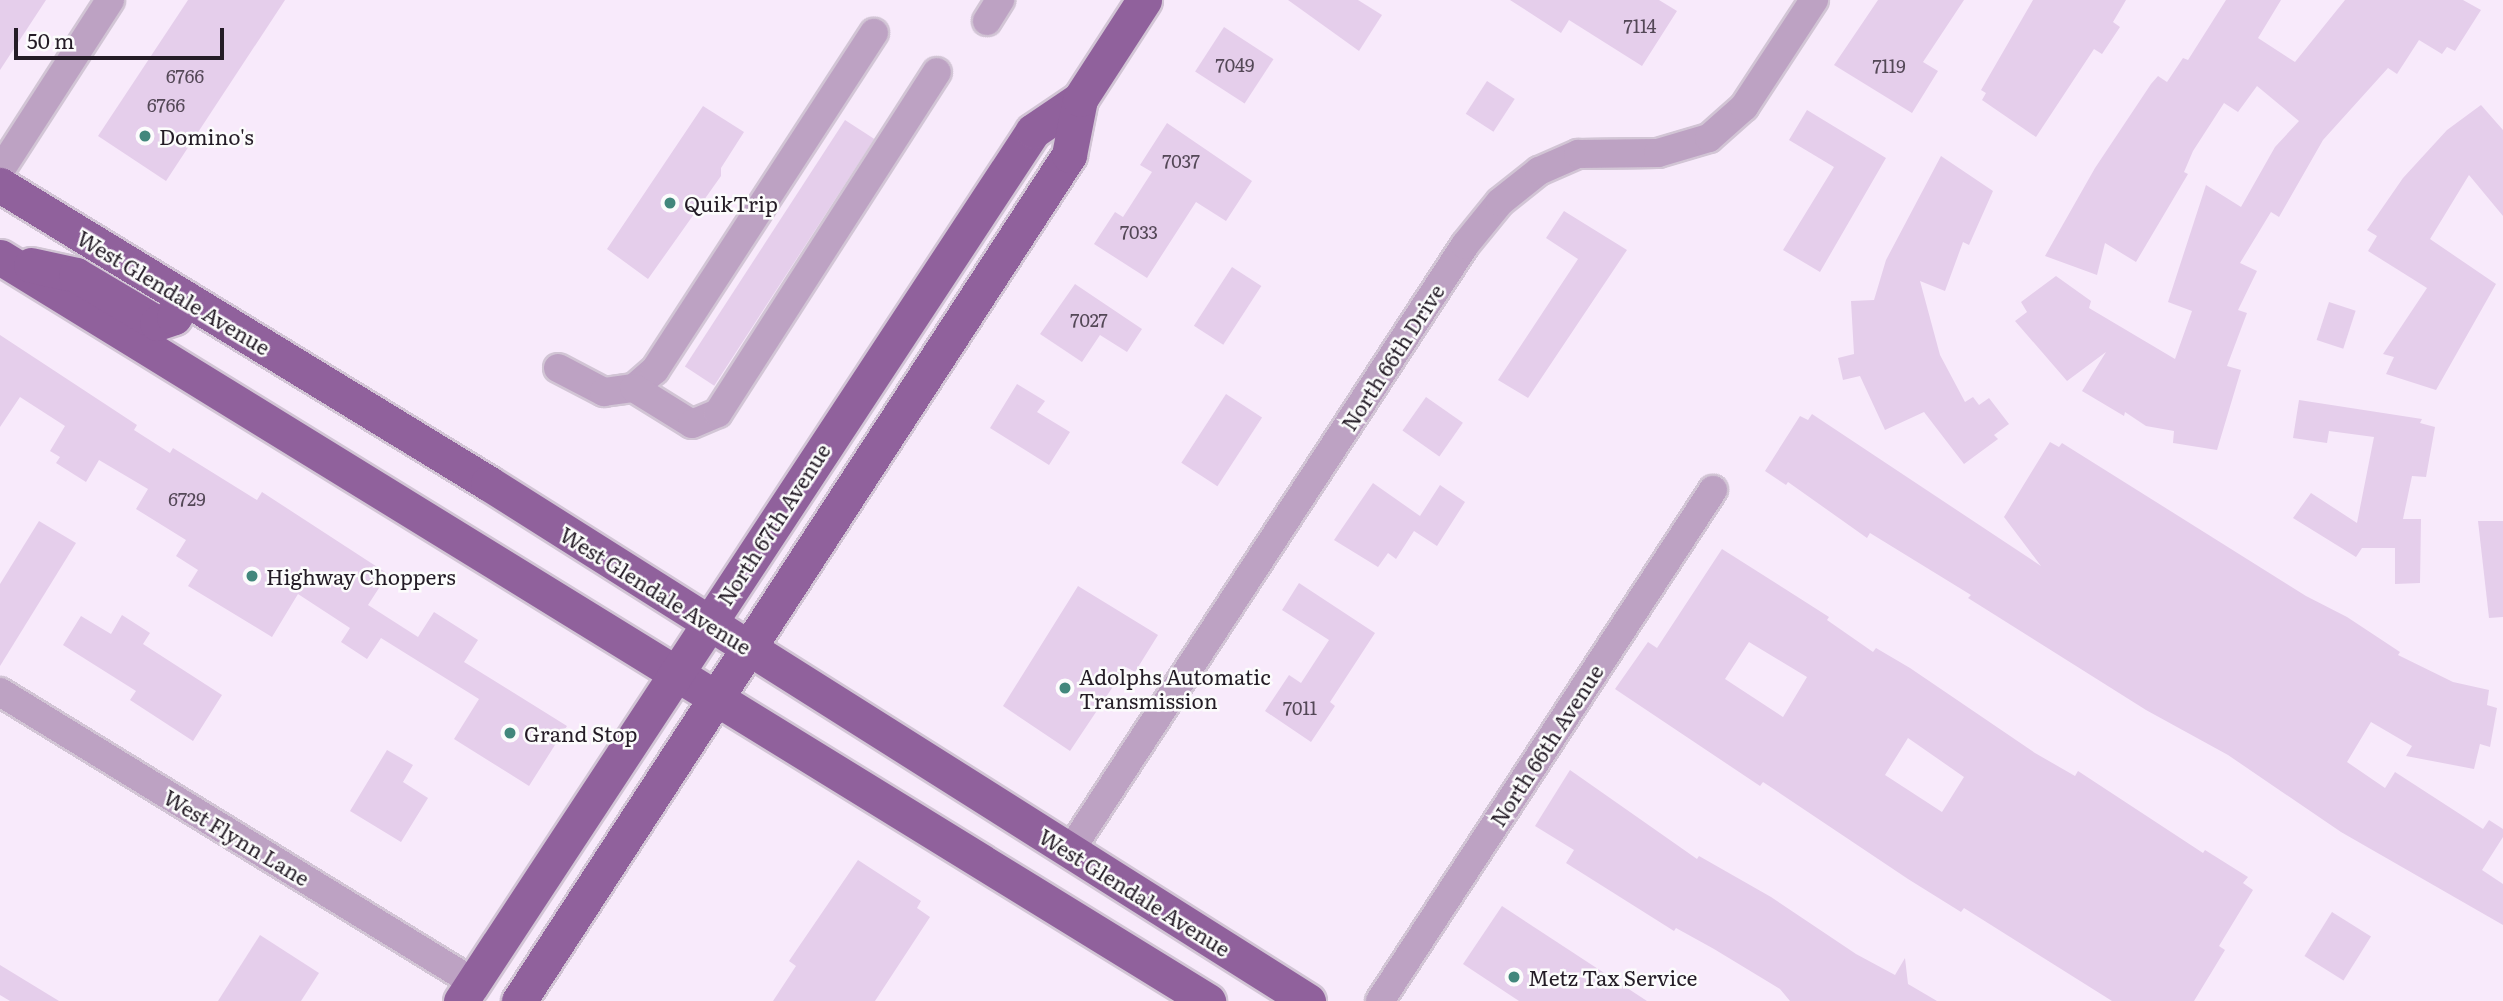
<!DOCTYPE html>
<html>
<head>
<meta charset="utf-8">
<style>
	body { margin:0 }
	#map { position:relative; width:2503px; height:1001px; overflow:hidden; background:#f8eafb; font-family:Literata,serif }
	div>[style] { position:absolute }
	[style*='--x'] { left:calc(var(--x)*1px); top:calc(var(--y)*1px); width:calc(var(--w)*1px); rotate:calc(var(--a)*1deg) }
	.building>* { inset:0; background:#e5ceeb; transform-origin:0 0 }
	.roads { filter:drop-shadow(2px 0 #d2c5d5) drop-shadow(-2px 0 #d2c5d5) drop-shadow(0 2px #d2c5d5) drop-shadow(0 -2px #d2c5d5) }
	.minor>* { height:28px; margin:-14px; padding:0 14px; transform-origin:14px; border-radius:14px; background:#bda2c3 }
	.major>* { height:35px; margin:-17.5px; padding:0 17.5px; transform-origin:17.5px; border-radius:17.5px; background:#90619c }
	.dots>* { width:19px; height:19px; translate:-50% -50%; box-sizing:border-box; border:4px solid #fcfcfc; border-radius:50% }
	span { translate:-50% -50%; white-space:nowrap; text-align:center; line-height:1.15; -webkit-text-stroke:5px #fcfcfc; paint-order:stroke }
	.number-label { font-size:18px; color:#544857 }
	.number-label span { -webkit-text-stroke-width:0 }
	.poi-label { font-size:21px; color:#241c26 }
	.left { translate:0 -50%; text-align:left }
	.street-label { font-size:21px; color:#241c26 }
	.scale { position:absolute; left:14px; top:28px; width:210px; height:32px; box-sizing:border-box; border:4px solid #241c26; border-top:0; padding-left:9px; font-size:21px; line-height:24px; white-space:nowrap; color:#241c26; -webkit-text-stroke:5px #fcfcfc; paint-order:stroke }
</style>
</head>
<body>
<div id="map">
	<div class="building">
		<div style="clip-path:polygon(0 0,46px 0,0 70px)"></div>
		<div style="clip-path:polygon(188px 0,285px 0,166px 181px,98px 136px)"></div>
		<div style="clip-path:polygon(1288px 0,1358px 0,1382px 15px,1359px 51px)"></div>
		<div style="clip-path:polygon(1510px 0,1659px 0,1677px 11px,1642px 66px,1569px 20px,1561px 33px)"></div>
		<div style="clip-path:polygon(1878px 0,1964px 0,1923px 62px,1938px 71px,1912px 113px,1834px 65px)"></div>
		<div style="clip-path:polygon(2033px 0,2126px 0,2113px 22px,2120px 27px,2102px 54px,2094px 49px,2036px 137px,1982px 100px,1986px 93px,1981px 90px)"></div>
		<div style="clip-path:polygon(2226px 0,2281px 0,2258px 38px,2295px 62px,2345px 0,2463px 0,2481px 10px,2455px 51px,2447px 47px,2442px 54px,2419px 40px,2397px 74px,2388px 68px,2323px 140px,2279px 217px,2271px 212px,2240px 263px,2257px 271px,2238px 310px,2247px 313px,2227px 366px,2241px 370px,2217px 450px,2173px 443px,2174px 431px,2146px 426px,2125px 412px,2124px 416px,2082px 391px,2106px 352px,2067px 381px,2015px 321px,2027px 312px,2021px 302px,2056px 276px,2091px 301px,2089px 308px,2175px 359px,2192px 311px,2168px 302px,2206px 185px,2241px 207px,2275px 147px,2299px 121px,2257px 86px,2238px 112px,2224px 103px,2193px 151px,2184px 172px,2188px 174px,2136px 262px,2105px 243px,2097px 275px,2045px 256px,2095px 168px,2151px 84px,2158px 76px,2167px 82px,2183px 58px,2188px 60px)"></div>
		<div style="left:1224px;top:27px;width:59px;height:53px;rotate:33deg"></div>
		<div style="left:1487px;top:81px;width:33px;height:39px;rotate:33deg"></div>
		<div style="clip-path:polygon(2481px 105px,2503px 130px,2503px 216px,2469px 175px,2430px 239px,2496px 284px,2436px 390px,2386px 374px,2394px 357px,2383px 354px,2427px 288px,2368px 251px,2377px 236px,2367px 230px,2403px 178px,2447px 130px)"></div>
		<div style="clip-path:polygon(703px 106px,744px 132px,721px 168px,721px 176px,648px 279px,607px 249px)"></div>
		<div style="clip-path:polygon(1807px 110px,1886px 158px,1820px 272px,1783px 250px,1834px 167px,1789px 140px)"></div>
		<div style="left:845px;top:120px;width:35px;height:294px;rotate:33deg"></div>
		<div style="clip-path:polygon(1167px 123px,1252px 181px,1226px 221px,1196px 202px,1147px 278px,1094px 244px,1115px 212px,1123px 217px,1152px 172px,1140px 165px)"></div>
		<div style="clip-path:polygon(1941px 156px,1993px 191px,1969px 245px,1963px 242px,1945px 291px,1920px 281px,1940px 355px,1965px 402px,1973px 397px,1979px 405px,1989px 398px,2009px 424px,1994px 435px,1998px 439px,1964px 464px,1924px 412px,1885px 430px,1860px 376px,1843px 380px,1838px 358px,1854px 354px,1851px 301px,1874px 300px,1886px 260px)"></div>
		<div style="clip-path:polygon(1564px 211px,1627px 250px,1528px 398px,1498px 380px,1578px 259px,1546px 238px)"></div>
		<div style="left:1232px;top:267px;width:35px;height:70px;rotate:33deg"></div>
		<div style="clip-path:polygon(1075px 284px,1142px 329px,1127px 352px,1100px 335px,1082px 362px,1040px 334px)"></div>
		<div style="left:2329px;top:302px;width:28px;height:40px;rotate:18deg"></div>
		<div style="clip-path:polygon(0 335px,137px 425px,134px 430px,170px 453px,173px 448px,257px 500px,262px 492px,388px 574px,368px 605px,418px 637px,434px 612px,478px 640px,464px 662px,567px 726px,529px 786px,454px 739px,479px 699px,381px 638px,367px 659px,341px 642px,350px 628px,298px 594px,272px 637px,188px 586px,198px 570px,176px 556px,186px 540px,136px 509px,148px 489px,99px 460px,86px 482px,56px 463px,60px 457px,50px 451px,65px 426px,20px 397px,0 427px)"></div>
		<div style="clip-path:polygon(1017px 384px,1045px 401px,1037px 412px,1070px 432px,1049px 465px,990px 428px)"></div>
		<div style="left:1226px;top:394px;width:43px;height:82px;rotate:33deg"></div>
		<div style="left:1426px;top:397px;width:45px;height:41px;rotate:35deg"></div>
		<div style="clip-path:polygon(2299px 400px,2422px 419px,2420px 423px,2435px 427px,2426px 477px,2412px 476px,2403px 519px,2421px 519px,2420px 583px,2395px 584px,2395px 548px,2362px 548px,2356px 557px,2293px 518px,2311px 493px,2357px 523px,2374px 437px,2329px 431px,2327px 443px,2293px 438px)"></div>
		<div style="clip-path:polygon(1812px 414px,2041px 566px,2004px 517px,2050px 442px,2059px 447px,2062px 443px,2306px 596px,2347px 617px,2400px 652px,2398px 655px,2453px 682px,2489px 690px,2487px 705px,2497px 708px,2490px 747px,2480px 744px,2474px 769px,2406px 756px,2412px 746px,2371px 722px,2347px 762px,2385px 788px,2395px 772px,2483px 829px,2489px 820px,2503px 829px,2503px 837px,2482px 870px,2503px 884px,2503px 925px,2341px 832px,2228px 755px,2146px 710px,1968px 598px,1971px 595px,1870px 533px,1867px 538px,1788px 482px,1786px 485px,1765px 471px,1800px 416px,1808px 420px)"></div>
		<div style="clip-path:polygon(1373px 483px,1420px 516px,1440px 485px,1465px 502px,1437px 546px,1414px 531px,1396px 559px,1388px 553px,1378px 567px,1334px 540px)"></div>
		<div style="clip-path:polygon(39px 521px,76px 543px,0 666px,0 584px)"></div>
		<div style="clip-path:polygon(2478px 521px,2503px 521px,2503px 617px,2489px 618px)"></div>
		<div style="clip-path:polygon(evenodd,1722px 549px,1829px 617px,1827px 620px,1873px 652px,1876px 648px,1910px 668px,2035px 753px,2075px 776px,2078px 771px,2203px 853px,2205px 850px,2248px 877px,2243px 883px,2253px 890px,2219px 946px,2225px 950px,2194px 1001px,2112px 1001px,1964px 908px,1961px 912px,1908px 879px,1763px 782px,1760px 786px,1615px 689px,1648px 642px,1657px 648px,1722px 549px,1749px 642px,1807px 677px,1783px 717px,1725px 679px,1749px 642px,1722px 549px,1908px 738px,1964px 777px,1942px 812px,1885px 775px,1908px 738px)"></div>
		<div style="clip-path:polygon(1299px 583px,1375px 633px,1330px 702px,1335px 706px,1311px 742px,1265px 711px,1289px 675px,1301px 683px,1329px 640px,1282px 610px)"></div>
		<div style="clip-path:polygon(1078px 586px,1158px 635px,1135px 672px,1126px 667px,1070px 751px,1003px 706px)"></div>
		<div style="clip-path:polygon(122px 615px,150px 633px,143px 644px,222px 695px,193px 741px,130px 700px,136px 691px,63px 645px,81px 616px,111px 634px)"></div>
		<div style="clip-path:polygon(387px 750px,413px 765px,403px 782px,428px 798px,401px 842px,350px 811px)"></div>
		<div style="clip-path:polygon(1570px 770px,1697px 859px,1699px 856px,1771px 897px,1856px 954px,1895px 975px,1905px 958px,1908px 984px,1937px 1001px,1790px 1001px,1780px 989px,1714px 949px,1676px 928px,1674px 931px,1566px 863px,1574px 850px,1535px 826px)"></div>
		<div style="clip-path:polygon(858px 860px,921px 901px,917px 908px,930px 917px,875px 1001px,773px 1001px,796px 966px,789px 961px)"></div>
		<div style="clip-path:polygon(1502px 906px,1647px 1001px,1519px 1001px,1463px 964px)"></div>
		<div style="left:2332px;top:912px;width:46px;height:52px;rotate:32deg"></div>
		<div style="clip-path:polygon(260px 935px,319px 973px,301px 1001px,218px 1001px)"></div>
		<div style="clip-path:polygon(0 965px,59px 1001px,10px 1001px,0 995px)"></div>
	</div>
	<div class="roads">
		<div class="minor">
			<div style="--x:987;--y:21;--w:25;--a:-58"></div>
			<div style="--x:0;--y:171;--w:203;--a:-57.2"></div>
			<div style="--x:558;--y:368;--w:52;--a:27.6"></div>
			<div style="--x:604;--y:392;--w:30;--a:-8"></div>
			<div style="--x:634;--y:388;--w:28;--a:-41"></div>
			<div style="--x:655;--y:370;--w:402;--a:-57"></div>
			<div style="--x:634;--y:388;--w:68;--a:31.8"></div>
			<div style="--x:692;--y:424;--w:28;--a:-23"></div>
			<div style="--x:718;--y:413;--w:405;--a:-57.3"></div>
			<div style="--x:0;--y:692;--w:555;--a:31.51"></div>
			<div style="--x:1070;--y:851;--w:723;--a:-56.9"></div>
			<div style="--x:1465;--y:245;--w:55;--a:-50.9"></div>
			<div style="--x:1500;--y:202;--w:50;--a:-38.5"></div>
			<div style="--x:1539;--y:171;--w:43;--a:-23.6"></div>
			<div style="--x:1578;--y:154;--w:80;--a:-0.7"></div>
			<div style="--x:1658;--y:153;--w:53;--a:-16.4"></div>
			<div style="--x:1709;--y:138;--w:47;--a:-41.5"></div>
			<div style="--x:1744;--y:107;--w:128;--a:-56.8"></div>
			<div style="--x:1380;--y:1001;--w:610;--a:-56.91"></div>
		</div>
		<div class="major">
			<div style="--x:0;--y:185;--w:572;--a:31.41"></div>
			<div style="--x:488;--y:483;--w:970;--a:32.28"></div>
			<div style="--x:0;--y:257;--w:1419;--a:31.63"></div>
			<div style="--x:31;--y:265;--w:46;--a:12.5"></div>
			<div style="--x:76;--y:275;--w:94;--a:30.7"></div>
			<div style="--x:157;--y:323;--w:18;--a:-19"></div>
			<div style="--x:174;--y:317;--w:22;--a:-56"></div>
			<div style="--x:461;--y:1001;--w:1041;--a:-56.68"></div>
			<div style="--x:1033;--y:131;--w:57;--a:-34.2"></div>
			<div style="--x:519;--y:1001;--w:1009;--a:-56.97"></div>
			<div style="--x:1069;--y:155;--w:57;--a:-78.9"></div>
			<div style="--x:1080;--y:99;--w:118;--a:-57.1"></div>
		</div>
	</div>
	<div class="dots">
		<div style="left:145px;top:136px;background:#42877c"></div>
		<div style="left:670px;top:203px;background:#42877c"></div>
		<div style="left:252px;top:576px;background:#42877c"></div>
		<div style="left:1065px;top:688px;background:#42877c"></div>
		<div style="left:510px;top:733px;background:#42877c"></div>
		<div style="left:1514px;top:977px;background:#42877c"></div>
	</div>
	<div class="number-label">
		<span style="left:1640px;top:26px">7114</span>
		<span style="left:1235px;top:65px">7049</span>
		<span style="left:1889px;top:66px">7119</span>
		<span style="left:185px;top:76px">6766</span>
		<span style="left:166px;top:105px">6766</span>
		<span style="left:1181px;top:161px">7037</span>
		<span style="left:1139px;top:232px">7033</span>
		<span style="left:1089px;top:320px">7027</span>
		<span style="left:187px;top:499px">6729</span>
		<span style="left:1300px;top:708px">7011</span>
	</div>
	<div class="poi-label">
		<span class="left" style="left:159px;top:136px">Domino's</span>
		<span class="left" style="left:684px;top:203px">QuikTrip</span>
		<span class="left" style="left:266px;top:576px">Highway Choppers</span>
		<span class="left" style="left:1079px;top:688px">Adolphs Automatic<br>Transmission</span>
		<span class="left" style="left:524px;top:733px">Grand Stop</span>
		<span class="left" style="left:1528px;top:977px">Metz Tax Service</span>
	</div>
	<div class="street-label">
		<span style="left:174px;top:292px;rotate:31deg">West Glendale Avenue</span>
		<span style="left:1392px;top:357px;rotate:-57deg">North 66th Drive</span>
		<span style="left:773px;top:524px;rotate:-57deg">North 67th Avenue</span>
		<span style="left:656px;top:590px;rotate:32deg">West Glendale Avenue</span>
		<span style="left:1546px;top:745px;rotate:-57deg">North 66th Avenue</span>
		<span style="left:237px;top:837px;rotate:31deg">West Flynn Lane</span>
		<span style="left:1135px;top:892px;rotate:32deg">West Glendale Avenue</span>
	</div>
	<div class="scale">50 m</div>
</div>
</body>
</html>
